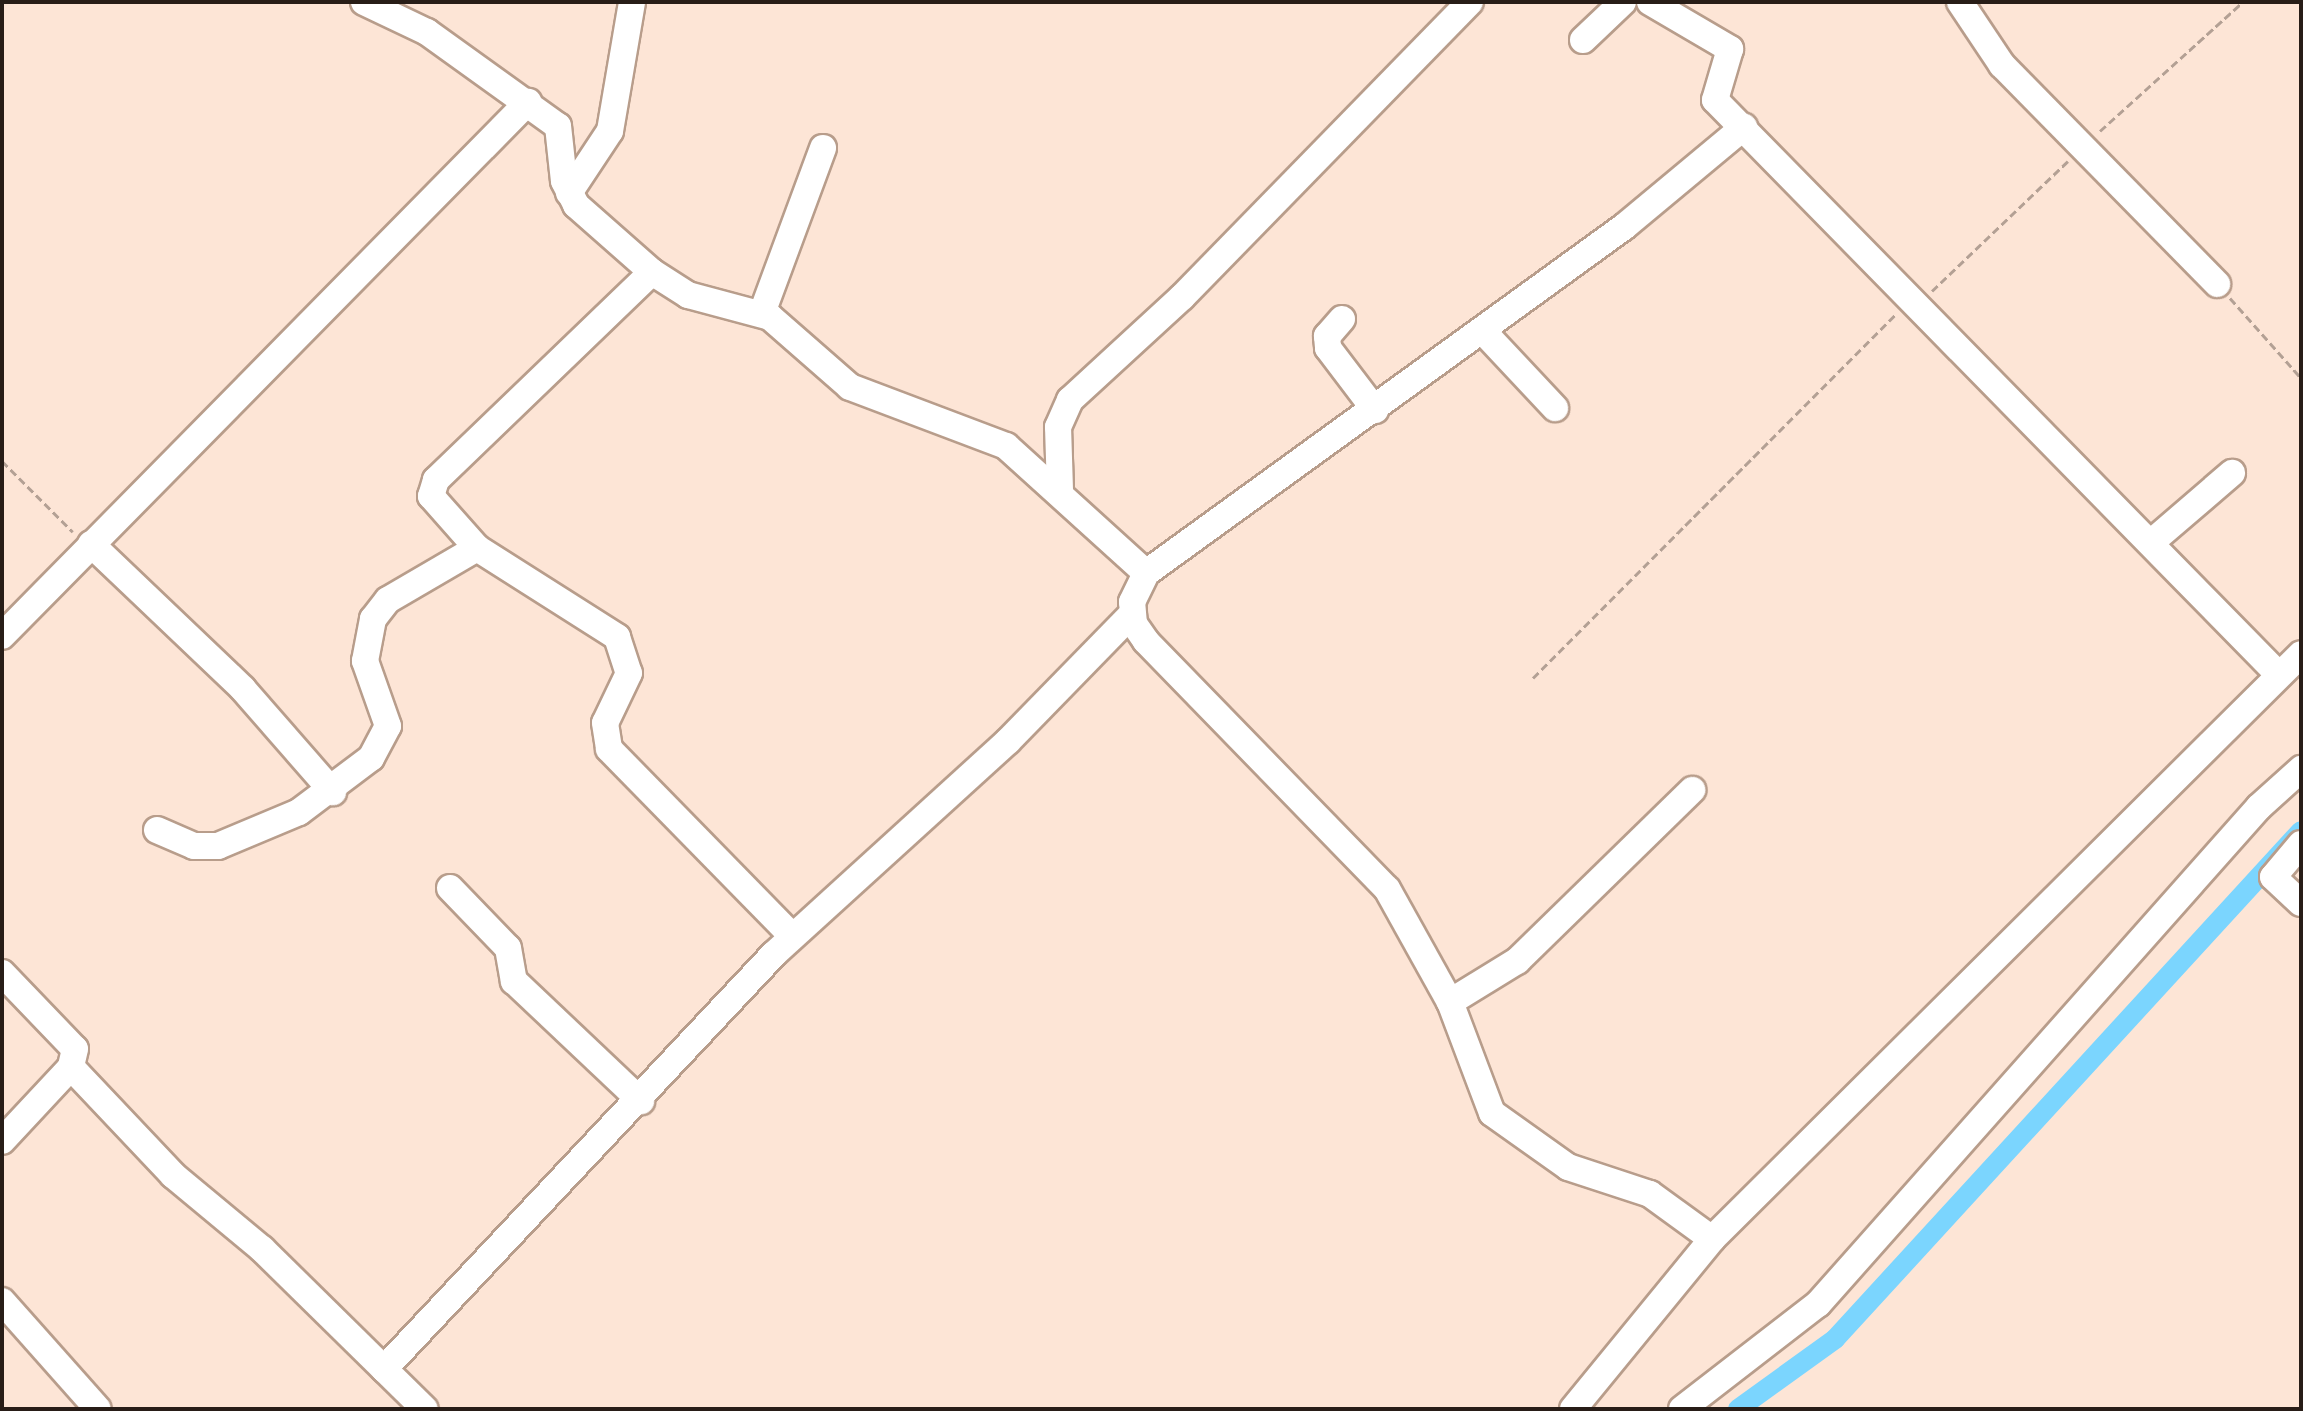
<!DOCTYPE html>
<html>
<head>
<meta charset="utf-8">
<style>
	body { margin:0 }
	#map { position:relative; width:2303px; height:1411px; overflow:hidden; background:#fde5d6; font-family:"IBM Plex Sans",sans-serif }
	div>[style] { position:absolute }
	[style*='--x'] { left:calc(var(--x)*1px); top:calc(var(--y)*1px); width:calc(var(--w)*1px); rotate:calc(var(--a)*1deg) }
	.canal>* { height:20px; margin:-10px; padding:0 10px; transform-origin:10px; border-radius:10px; background:#7bd5fe }
	.path>* { height:3px; margin-top:-1.5px; transform-origin:0; background:repeating-linear-gradient(90deg,#b3a094 0 8px,transparent 0 12px) }
	.roads { filter:drop-shadow(2px 0 #b89d8b) drop-shadow(-2px 0 #b89d8b) drop-shadow(0 2px #b89d8b) drop-shadow(0 -2px #b89d8b) }
	.minor>* { height:26px; margin:-13px; padding:0 13px; transform-origin:13px; border-radius:13px; background:#fff }
	span { translate:-50% -50%; white-space:nowrap; text-align:center; line-height:1.15; -webkit-text-stroke:8px #fff; paint-order:stroke }
	.frame { position:absolute; inset:0; border:4px solid #281d17; pointer-events:none }
</style>
</head>
<body>
<div id="map">
	<div class="canal">
		<div style="--x:1738;--y:1409;--w:120;--a:-35.8"></div>
		<div style="--x:1835;--y:1339;--w:689;--a:-47.47"></div>
	</div>
	<div class="path">
		<div style="--x:2100;--y:131;--w:193;--a:-42.1"></div>
		<div style="--x:1932;--y:291;--w:188;--a:-43.7"></div>
		<div style="--x:2230;--y:298;--w:107;--a:48.4"></div>
		<div style="--x:2;--y:461;--w:100;--a:45"></div>
		<div style="--x:1533;--y:678;--w:513;--a:-45.08"></div>
	</div>
	<div class="roads">
		<div class="minor">
			<div style="--x:364;--y:2;--w:70;--a:25.5"></div>
			<div style="--x:427;--y:32;--w:161;--a:35.7"></div>
			<div style="--x:558;--y:126;--w:55;--a:83.8"></div>
			<div style="--x:564;--y:181;--w:27;--a:63"></div>
			<div style="--x:576;--y:205;--w:101;--a:41.4"></div>
			<div style="--x:652;--y:272;--w:43;--a:32.6"></div>
			<div style="--x:688;--y:295;--w:85;--a:15"></div>
			<div style="--x:770;--y:317;--w:106;--a:41.2"></div>
			<div style="--x:850;--y:387;--w:167;--a:20.7"></div>
			<div style="--x:1006;--y:446;--w:189;--a:42.2"></div>
			<div style="--x:1650;--y:2;--w:93;--a:30.4"></div>
			<div style="--x:1730;--y:49;--w:53;--a:106.4"></div>
			<div style="--x:1715;--y:100;--w:805;--a:45.55"></div>
			<div style="--x:1960;--y:2;--w:76;--a:56.3"></div>
			<div style="--x:2002;--y:65;--w:307;--a:45.5"></div>
			<div style="--x:1583;--y:40;--w:55;--a:-43.5"></div>
			<div style="--x:569;--y:193;--w:74;--a:-56.5"></div>
			<div style="--x:610;--y:131;--w:131;--a:-80.3"></div>
			<div style="--x:652;--y:272;--w:300;--a:136.1"></div>
			<div style="--x:436;--y:480;--w:17;--a:107"></div>
			<div style="--x:431;--y:496;--w:69;--a:48.5"></div>
			<div style="--x:477;--y:548;--w:166;--a:32.4"></div>
			<div style="--x:617;--y:637;--w:38;--a:72"></div>
			<div style="--x:629;--y:673;--w:55;--a:115.6"></div>
			<div style="--x:605;--y:723;--w:26;--a:81"></div>
			<div style="--x:609;--y:749;--w:262;--a:45.6"></div>
			<div style="--x:762;--y:313;--w:176;--a:-69.7"></div>
			<div style="--x:1342;--y:319;--w:23;--a:131"></div>
			<div style="--x:1327;--y:336;--w:12;--a:85"></div>
			<div style="--x:1328;--y:348;--w:78;--a:52.8"></div>
			<div style="--x:1482;--y:330;--w:107;--a:46.9"></div>
			<div style="--x:1060;--y:490;--w:63;--a:-91.8"></div>
			<div style="--x:1058;--y:427;--w:30;--a:-66"></div>
			<div style="--x:1070;--y:400;--w:152;--a:-42.6"></div>
			<div style="--x:1182;--y:297;--w:412;--a:-45.7"></div>
			<div style="--x:2154;--y:540;--w:103;--a:-40.7"></div>
			<div style="--x:91;--y:544;--w:210;--a:43.6"></div>
			<div style="--x:243;--y:689;--w:137;--a:48.9"></div>
			<div style="--x:2;--y:636;--w:750;--a:-45.43"></div>
			<div style="--x:157;--y:830;--w:40;--a:23.4"></div>
			<div style="--x:194;--y:846;--w:24;--a:0"></div>
			<div style="--x:218;--y:846;--w:88;--a:-22.8"></div>
			<div style="--x:299;--y:812;--w:90;--a:-36.9"></div>
			<div style="--x:371;--y:758;--w:36;--a:-62"></div>
			<div style="--x:388;--y:726;--w:69;--a:-109.5"></div>
			<div style="--x:365;--y:661;--w:43;--a:-79.2"></div>
			<div style="--x:373;--y:619;--w:24;--a:-52"></div>
			<div style="--x:388;--y:600;--w:103;--a:-30.3"></div>
			<div style="--x:2301;--y:844;--w:43;--a:130.3"></div>
			<div style="--x:2273;--y:877;--w:38;--a:43"></div>
			<div style="--x:450;--y:888;--w:83;--a:46"></div>
			<div style="--x:508;--y:948;--w:34;--a:80"></div>
			<div style="--x:514;--y:981;--w:175;--a:43.4"></div>
			<div style="--x:2;--y:973;--w:105;--a:46.2"></div>
			<div style="--x:75;--y:1049;--w:18;--a:103"></div>
			<div style="--x:71;--y:1067;--w:101;--a:133"></div>
			<div style="--x:1450;--y:1002;--w:79;--a:-31.5"></div>
			<div style="--x:1517;--y:961;--w:245;--a:-44.3"></div>
			<div style="--x:71;--y:1067;--w:149;--a:46.6"></div>
			<div style="--x:173;--y:1175;--w:116;--a:39.7"></div>
			<div style="--x:262;--y:1249;--w:228;--a:44.5"></div>
			<div style="--x:1712;--y:1239;--w:77;--a:-144"></div>
			<div style="--x:1650;--y:1194;--w:86;--a:-161.8"></div>
			<div style="--x:1568;--y:1167;--w:93;--a:-144.6"></div>
			<div style="--x:1492;--y:1113;--w:119;--a:-110.7"></div>
			<div style="--x:1450;--y:1002;--w:129;--a:-119.1"></div>
			<div style="--x:1387;--y:889;--w:346;--a:-134.2"></div>
			<div style="--x:1146;--y:641;--w:21;--a:-125"></div>
			<div style="--x:1134;--y:624;--w:22;--a:-95"></div>
			<div style="--x:1132;--y:602;--w:32;--a:-64"></div>
			<div style="--x:1146;--y:573;--w:591;--a:-35.92"></div>
			<div style="--x:1625;--y:226;--w:155;--a:-39.8"></div>
			<div style="--x:2;--y:1301;--w:144;--a:48.4"></div>
			<div style="--x:384;--y:1369;--w:569;--a:-46.78"></div>
			<div style="--x:774;--y:954;--w:316;--a:-42.3"></div>
			<div style="--x:1008;--y:741;--w:177;--a:-45.7"></div>
			<div style="--x:1573;--y:1409;--w:220;--a:-50.7"></div>
			<div style="--x:1712;--y:1239;--w:830;--a:-44.8"></div>
			<div style="--x:1682;--y:1409;--w:172;--a:-37.7"></div>
			<div style="--x:1818;--y:1304;--w:664;--a:-48.42"></div>
			<div style="--x:2259;--y:807;--w:57;--a:-42.1"></div>
		</div>
	</div>
	<div class="frame"></div>
</div>
</body>
</html>
